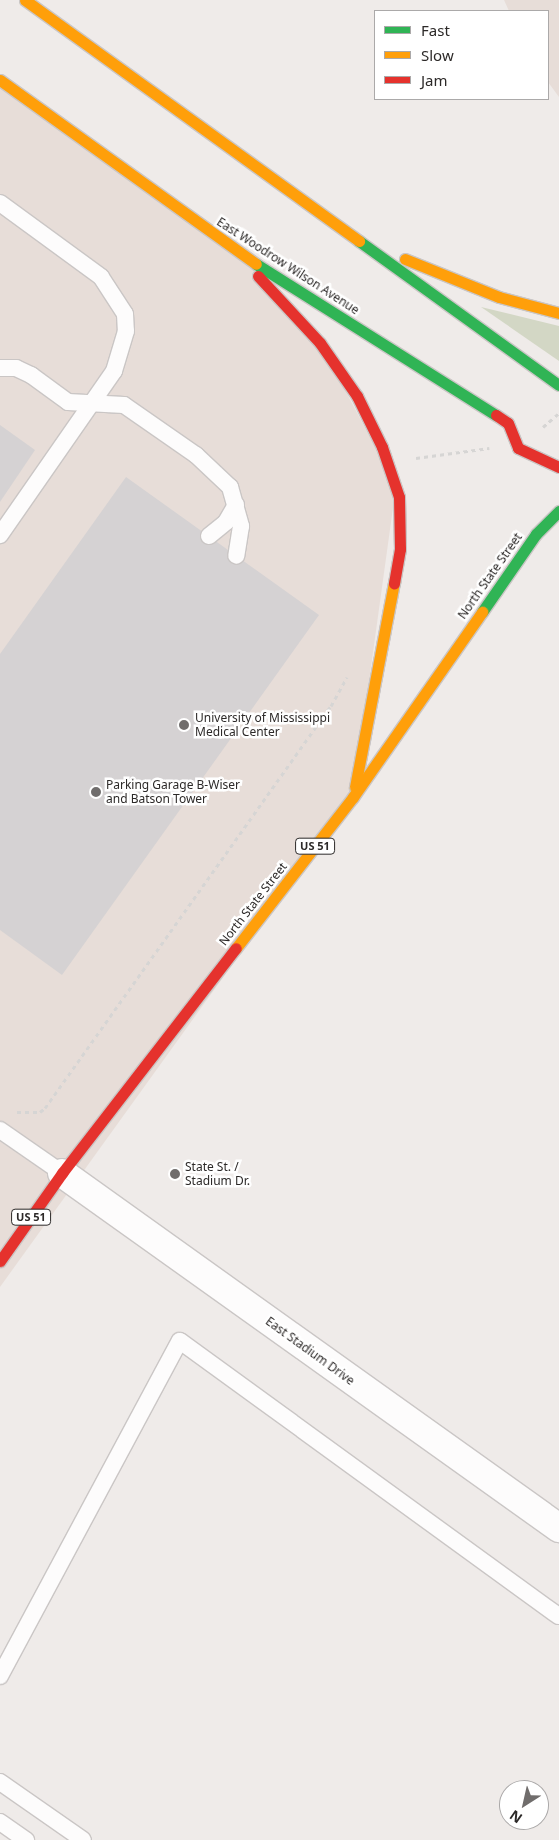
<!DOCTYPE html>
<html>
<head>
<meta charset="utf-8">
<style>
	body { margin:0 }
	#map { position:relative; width:559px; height:1840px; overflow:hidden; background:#efebe9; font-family:"Noto Sans",sans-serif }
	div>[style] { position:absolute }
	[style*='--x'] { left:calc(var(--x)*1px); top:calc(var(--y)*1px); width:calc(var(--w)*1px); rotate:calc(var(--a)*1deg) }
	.built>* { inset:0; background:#e7ddd8 }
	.green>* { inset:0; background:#d3d7c5 }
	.building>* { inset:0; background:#d5d2d3 }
	.path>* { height:3px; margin-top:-1.5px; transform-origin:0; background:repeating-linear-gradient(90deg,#d6d5d4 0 4px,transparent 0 8px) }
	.roads { filter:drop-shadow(1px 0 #cac6c5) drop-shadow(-1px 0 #cac6c5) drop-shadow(0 1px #cac6c5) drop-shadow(0 -1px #cac6c5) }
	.lane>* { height:16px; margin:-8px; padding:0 8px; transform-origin:8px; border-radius:8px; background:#fdfcfc }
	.street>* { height:28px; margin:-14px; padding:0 14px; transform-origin:14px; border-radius:14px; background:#fdfcfc }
	.fast>* { height:11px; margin:-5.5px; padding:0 5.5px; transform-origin:5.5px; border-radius:5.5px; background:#30b455 }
	.slow>* { height:11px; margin:-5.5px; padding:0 5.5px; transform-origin:5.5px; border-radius:5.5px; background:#ff9f0a }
	.jam>* { height:11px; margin:-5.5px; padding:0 5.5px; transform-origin:5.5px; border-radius:5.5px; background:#e5322d }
	.dots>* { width:14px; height:14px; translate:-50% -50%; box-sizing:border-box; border:2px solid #fff; border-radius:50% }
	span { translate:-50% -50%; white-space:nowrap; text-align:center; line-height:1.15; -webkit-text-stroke:5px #fff; paint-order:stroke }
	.shield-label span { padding:1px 4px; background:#fff; border:1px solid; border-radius:4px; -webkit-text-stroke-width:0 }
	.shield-label { font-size:11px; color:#2c2928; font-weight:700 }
	.street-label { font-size:12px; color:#2c2928 }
	.poi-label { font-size:12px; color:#2c2928 }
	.left { translate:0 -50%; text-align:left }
	.legend { position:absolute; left:374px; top:10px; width:175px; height:90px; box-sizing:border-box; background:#fff; border:1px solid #aba9a9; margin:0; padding:6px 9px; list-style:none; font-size:15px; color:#2c2928 }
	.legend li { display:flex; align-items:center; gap:10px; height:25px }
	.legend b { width:25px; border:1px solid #aba9a9 }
	.north { position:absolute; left:499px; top:1780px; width:50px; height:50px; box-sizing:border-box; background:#fff; border:1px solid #aba9a9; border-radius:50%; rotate:215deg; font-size:14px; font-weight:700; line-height:20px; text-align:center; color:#2c2928 }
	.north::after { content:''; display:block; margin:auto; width:18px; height:22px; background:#706d6c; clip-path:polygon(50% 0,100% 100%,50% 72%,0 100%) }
</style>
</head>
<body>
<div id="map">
	<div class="built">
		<div style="clip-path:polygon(504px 0,559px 0,559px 97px,548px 82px,548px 11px,509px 11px)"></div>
		<div style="clip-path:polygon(0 83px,233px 249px,320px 343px,396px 486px,353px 797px,0 1287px)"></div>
	</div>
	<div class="green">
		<div style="clip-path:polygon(481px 307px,559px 326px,559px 361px)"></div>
	</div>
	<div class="building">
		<div style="clip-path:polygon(0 425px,35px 450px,0 502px)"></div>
		<div style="clip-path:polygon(126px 477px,319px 615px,62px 975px,0 930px,0 654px)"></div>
	</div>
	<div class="path">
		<div style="--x:543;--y:427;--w:21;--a:-41"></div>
		<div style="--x:416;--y:458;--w:74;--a:-7.8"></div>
		<div style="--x:17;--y:1112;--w:23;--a:0"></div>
		<div style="--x:40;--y:1112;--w:6;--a:-39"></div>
		<div style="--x:45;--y:1108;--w:493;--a:-54.6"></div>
		<div style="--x:331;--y:706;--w:33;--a:-61"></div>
	</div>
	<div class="roads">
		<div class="lane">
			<div style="--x:0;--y:203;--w:125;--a:36.2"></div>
			<div style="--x:101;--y:277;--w:44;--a:57"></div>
			<div style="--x:125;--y:314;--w:17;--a:87"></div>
			<div style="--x:126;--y:331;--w:42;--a:106.7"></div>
			<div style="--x:114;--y:371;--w:200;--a:124.8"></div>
			<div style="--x:0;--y:368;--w:16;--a:0"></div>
			<div style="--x:16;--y:368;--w:17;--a:25"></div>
			<div style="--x:31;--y:375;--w:46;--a:36.1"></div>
			<div style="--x:68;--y:402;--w:56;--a:3.1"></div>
			<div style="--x:124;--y:405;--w:88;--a:34.8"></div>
			<div style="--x:196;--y:455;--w:47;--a:43.3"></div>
			<div style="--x:230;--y:487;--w:41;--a:74.2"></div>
			<div style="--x:241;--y:526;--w:30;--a:99"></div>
			<div style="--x:209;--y:536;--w:22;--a:-39"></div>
			<div style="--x:226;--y:522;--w:20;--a:-60"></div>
			<div style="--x:0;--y:1130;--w:75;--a:34.7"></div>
			<div style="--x:0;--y:1676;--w:380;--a:-61.8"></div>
			<div style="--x:180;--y:1341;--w:468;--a:36"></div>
			<div style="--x:0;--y:1782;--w:101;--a:34.9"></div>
			<div style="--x:0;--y:1822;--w:32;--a:35"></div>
		</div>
		<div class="street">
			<div style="--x:62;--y:1173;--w:611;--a:35.54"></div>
		</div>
		<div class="fast">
			<div style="--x:359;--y:241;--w:246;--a:35.8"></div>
			<div style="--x:256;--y:264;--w:284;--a:32.2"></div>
			<div style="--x:482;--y:612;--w:95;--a:-55.3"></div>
			<div style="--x:536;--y:534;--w:33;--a:-45"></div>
		</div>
		<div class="slow">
			<div style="--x:25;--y:0;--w:412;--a:35.8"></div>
			<div style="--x:0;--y:80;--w:315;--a:35.7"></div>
			<div style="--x:405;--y:259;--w:101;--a:22"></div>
			<div style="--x:499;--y:297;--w:62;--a:14.9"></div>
			<div style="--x:355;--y:787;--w:208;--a:-79.2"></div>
			<div style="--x:236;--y:948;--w:191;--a:-52.2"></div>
			<div style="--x:353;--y:797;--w:226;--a:-55.1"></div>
		</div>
		<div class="jam">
			<div style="--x:258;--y:276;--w:91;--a:47.2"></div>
			<div style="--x:320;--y:343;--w:65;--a:55.1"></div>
			<div style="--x:357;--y:396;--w:57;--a:63.9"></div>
			<div style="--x:382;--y:447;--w:53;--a:71.2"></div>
			<div style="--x:399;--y:497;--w:52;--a:88.9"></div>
			<div style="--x:400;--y:549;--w:35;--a:100"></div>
			<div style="--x:496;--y:415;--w:14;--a:34"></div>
			<div style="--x:508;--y:423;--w:27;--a:68"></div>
			<div style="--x:518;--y:448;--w:45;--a:24.9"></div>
			<div style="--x:0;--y:1261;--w:108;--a:-54.8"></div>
			<div style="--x:62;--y:1173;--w:284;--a:-52.3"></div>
		</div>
	</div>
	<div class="dots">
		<div style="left:184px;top:725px;background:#706d6c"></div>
		<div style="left:96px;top:792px;background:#706d6c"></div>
		<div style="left:175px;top:1174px;background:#706d6c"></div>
	</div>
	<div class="shield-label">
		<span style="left:315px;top:846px">US 51</span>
		<span style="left:31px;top:1217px">US 51</span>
	</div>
	<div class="street-label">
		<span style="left:288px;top:266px;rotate:33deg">East Woodrow Wilson Avenue</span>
		<span style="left:490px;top:576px;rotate:-55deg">North State Street</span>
		<span style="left:253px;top:904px;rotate:-52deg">North State Street</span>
		<span style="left:310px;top:1351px;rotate:36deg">East Stadium Drive</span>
	</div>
	<div class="poi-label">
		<span class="left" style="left:195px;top:725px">University of Mississippi<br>Medical Center</span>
		<span class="left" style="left:106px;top:792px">Parking Garage B-Wiser<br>and Batson Tower</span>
		<span class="left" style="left:185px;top:1174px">State St. /<br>Stadium Dr.</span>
	</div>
	<ul class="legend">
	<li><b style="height:6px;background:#30b455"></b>Fast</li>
	<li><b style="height:6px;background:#ff9f0a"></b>Slow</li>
	<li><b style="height:6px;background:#e5322d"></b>Jam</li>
	</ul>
	<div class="north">N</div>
</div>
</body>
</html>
